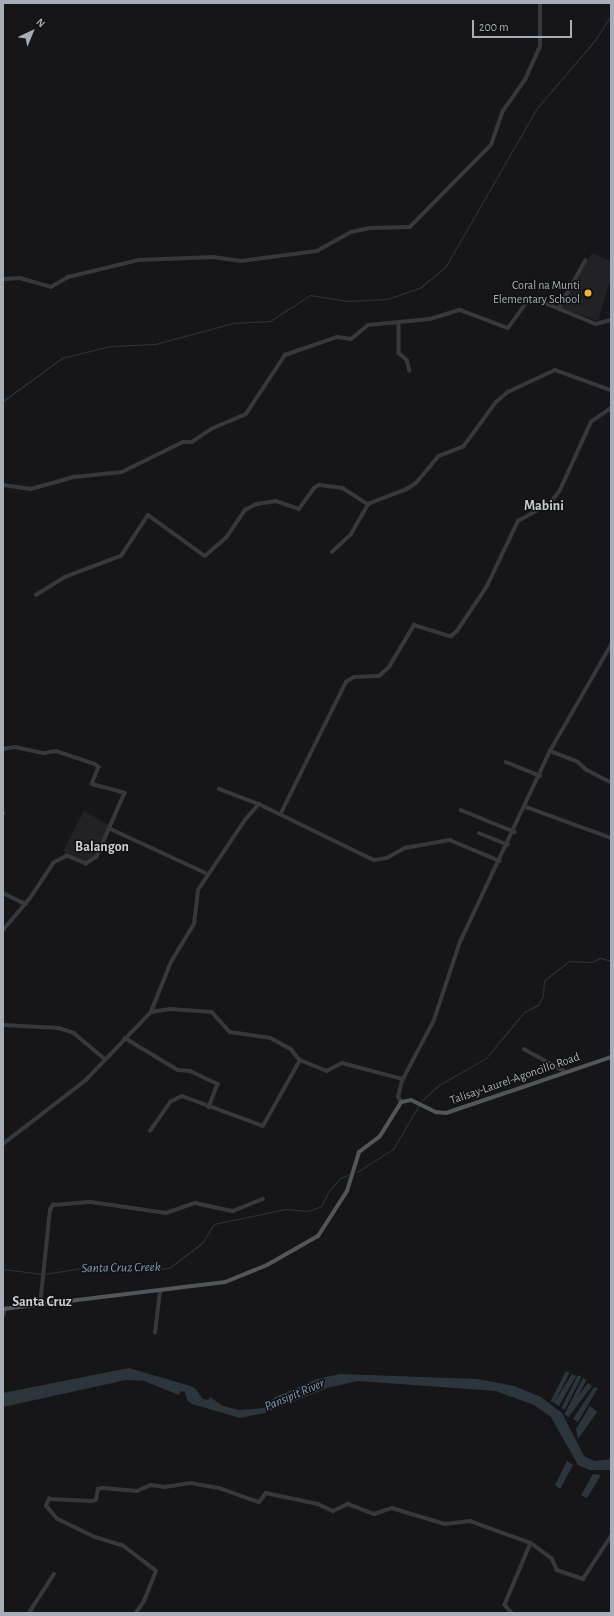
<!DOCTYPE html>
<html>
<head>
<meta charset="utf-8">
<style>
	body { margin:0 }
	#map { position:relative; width:614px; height:1616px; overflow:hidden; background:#161618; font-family:"Alegreya Sans",sans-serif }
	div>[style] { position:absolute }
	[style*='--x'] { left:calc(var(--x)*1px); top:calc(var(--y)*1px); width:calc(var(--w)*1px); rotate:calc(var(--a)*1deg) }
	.built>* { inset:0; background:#222225 }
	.water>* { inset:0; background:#2c353c; transform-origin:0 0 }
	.stream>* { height:1px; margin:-0.5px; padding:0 0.5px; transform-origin:0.5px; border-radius:0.5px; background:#2c353c }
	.minor>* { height:3.5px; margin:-1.75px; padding:0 1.75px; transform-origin:1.75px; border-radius:1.75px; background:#37383d }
	.major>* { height:4px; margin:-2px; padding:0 2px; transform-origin:2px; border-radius:2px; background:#53555c }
	.dots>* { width:11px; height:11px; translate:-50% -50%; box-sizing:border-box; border:2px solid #111113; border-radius:50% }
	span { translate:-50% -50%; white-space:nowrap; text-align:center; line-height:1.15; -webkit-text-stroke:3px #111113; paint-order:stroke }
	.poi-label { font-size:12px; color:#a8adb8 }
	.right { translate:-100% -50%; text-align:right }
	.street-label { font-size:12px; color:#a8adb8 }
	.water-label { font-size:13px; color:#7f9bb3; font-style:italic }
	.quarter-label { font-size:14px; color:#c9ccd4; font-weight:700 }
	.frame { position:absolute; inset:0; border:4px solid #a8adb8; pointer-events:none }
	.north { position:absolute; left:12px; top:12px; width:40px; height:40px; -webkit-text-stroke:3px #111113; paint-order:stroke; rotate:44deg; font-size:11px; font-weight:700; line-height:16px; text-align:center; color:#a8adb8 }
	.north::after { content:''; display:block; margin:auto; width:14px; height:18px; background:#a8adb8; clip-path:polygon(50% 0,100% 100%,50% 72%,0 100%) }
	.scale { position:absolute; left:472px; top:20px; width:100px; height:18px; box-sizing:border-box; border:2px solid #a8adb8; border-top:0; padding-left:5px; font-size:12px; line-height:14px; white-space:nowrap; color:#a8adb8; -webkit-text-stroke:3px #111113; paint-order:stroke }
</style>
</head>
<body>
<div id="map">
	<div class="built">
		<div style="clip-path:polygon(592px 253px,611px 261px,611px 278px,598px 321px,561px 308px)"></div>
		<div style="clip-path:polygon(84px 811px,111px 826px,93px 859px,86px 863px,63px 851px)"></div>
	</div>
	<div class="water">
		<div style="clip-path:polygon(129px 1368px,187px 1385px,195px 1388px,203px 1399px,208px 1400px,210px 1397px,223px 1406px,239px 1410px,264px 1408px,275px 1397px,317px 1379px,340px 1374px,477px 1379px,514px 1386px,541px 1397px,562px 1413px,584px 1456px,594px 1461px,611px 1459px,611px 1470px,590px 1470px,578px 1465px,551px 1417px,534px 1405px,496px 1391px,358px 1381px,327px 1388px,265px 1413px,240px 1418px,192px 1404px,187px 1400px,185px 1392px,180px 1391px,179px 1395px,144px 1381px,126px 1380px,3px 1407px,3px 1393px)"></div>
		<div style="left:566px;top:1371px;width:4px;height:34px;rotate:27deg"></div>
		<div style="clip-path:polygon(572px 1374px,576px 1376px,559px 1406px,554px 1403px)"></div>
		<div style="left:578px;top:1375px;width:4px;height:37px;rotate:27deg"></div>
		<div style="left:583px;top:1378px;width:4px;height:38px;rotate:27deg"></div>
		<div style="left:588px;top:1383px;width:5px;height:39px;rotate:37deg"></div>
		<div style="clip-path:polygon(594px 1387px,598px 1388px,578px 1422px,573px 1419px)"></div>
		<div style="clip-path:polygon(590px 1406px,597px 1412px,578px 1439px,576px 1429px)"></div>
		<div style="clip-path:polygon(567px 1461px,573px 1465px,560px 1489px,555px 1485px)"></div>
		<div style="clip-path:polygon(593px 1474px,601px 1475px,587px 1498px,581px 1495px)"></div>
	</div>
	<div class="stream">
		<div style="--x:3;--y:401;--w:73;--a:-36.1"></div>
		<div style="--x:62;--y:358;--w:49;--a:-14"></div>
		<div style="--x:110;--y:346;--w:45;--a:-2.5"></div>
		<div style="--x:155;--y:344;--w:81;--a:-15.1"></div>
		<div style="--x:233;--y:323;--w:37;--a:-3"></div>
		<div style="--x:270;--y:321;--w:48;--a:-33"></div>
		<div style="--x:310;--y:295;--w:36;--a:9"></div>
		<div style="--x:346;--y:301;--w:41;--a:-2.8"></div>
		<div style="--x:387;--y:299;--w:36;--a:-19"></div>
		<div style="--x:421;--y:287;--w:33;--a:-40"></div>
		<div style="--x:446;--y:266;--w:182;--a:-60.1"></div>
		<div style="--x:537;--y:108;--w:89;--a:-49.5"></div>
		<div style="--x:595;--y:40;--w:30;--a:-57"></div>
		<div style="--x:420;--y:1102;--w:25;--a:-42"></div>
		<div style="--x:439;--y:1085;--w:54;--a:-29.9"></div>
		<div style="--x:486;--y:1058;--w:60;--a:-50.4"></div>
		<div style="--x:524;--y:1012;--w:16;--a:-27"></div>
		<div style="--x:538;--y:1005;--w:11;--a:-63"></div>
		<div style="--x:543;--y:995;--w:14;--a:-86"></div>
		<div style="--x:544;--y:981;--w:11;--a:-41"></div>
		<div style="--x:552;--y:974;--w:21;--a:-37"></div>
		<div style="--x:569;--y:961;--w:22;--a:3"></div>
		<div style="--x:591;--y:962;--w:10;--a:-24"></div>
		<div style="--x:600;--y:958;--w:11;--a:15"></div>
		<div style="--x:357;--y:1172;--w:43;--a:-32.6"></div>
		<div style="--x:393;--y:1149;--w:51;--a:-59.4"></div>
		<div style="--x:3;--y:1269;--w:38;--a:7"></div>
		<div style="--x:44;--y:1274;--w:45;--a:-9"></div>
		<div style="--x:88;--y:1267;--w:42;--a:4.1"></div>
		<div style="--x:130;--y:1270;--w:39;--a:-3"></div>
		<div style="--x:169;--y:1268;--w:41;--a:-37.1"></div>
		<div style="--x:202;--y:1243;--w:22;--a:-58"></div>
		<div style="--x:214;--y:1224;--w:73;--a:-11.9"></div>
		<div style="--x:285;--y:1209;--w:23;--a:5"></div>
		<div style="--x:308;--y:1211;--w:14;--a:-21"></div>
		<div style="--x:321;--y:1206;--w:17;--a:-62"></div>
		<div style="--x:329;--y:1191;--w:17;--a:-50"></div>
		<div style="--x:340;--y:1178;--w:9;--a:-21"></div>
	</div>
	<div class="minor">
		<div style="--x:3;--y:279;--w:17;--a:-3"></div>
		<div style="--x:20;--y:278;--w:32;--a:16"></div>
		<div style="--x:51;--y:287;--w:20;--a:-30"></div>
		<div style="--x:68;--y:277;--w:73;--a:-13.5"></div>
		<div style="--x:139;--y:260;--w:74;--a:-2.3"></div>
		<div style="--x:213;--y:257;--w:28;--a:8"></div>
		<div style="--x:241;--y:261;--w:77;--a:-7.5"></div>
		<div style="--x:317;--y:251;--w:39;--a:-29"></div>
		<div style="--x:351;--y:232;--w:19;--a:-12"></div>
		<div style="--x:370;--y:228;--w:40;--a:-1.4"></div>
		<div style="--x:410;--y:227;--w:115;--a:-45.4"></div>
		<div style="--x:491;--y:145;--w:36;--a:-71"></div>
		<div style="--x:503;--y:111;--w:38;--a:-55"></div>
		<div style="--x:525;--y:80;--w:37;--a:-66"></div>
		<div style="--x:540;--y:46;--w:43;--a:-90"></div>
		<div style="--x:559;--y:308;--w:54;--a:-61"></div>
		<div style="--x:399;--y:323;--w:30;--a:90"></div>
		<div style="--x:399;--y:353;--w:11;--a:41"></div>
		<div style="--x:407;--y:360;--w:11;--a:75"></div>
		<div style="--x:3;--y:485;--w:28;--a:8"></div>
		<div style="--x:31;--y:489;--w:45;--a:-15.6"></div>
		<div style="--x:74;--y:477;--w:48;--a:-5.9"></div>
		<div style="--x:122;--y:472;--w:68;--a:-26.2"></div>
		<div style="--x:183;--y:442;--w:9;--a:0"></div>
		<div style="--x:192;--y:442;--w:23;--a:-34"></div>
		<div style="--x:211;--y:429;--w:38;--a:-23"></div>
		<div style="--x:246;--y:414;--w:71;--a:-56.5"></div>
		<div style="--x:285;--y:355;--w:55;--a:-19.1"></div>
		<div style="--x:337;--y:337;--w:14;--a:8"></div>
		<div style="--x:351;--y:339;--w:22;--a:-39"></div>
		<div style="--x:368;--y:325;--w:62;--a:-5.5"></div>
		<div style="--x:430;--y:319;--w:31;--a:-17"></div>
		<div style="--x:460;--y:310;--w:51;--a:20.6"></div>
		<div style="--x:508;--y:328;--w:36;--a:-54"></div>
		<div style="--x:529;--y:299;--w:4;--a:-14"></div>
		<div style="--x:533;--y:298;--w:68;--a:22.4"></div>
		<div style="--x:596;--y:324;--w:16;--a:-15"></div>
		<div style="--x:332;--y:552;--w:26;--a:-43"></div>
		<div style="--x:351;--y:534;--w:34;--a:-60"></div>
		<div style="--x:368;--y:504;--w:40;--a:-21"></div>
		<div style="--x:405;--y:490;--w:13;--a:-32"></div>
		<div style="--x:416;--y:483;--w:35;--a:-50"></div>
		<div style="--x:439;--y:456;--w:26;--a:-21"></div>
		<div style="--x:463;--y:447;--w:56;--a:-53.7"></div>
		<div style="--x:496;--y:402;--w:16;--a:-40"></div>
		<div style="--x:508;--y:392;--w:52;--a:-25.1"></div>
		<div style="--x:555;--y:370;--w:59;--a:19.7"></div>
		<div style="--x:36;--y:595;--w:34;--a:-32"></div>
		<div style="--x:65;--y:577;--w:60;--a:-20.6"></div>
		<div style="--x:121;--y:556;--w:49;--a:-56.6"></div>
		<div style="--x:148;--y:515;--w:70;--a:35.7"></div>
		<div style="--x:205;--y:556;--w:28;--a:-41"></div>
		<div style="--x:226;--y:538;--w:34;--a:-56"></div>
		<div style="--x:245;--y:510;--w:13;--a:-27"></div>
		<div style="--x:257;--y:504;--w:19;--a:-9"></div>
		<div style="--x:276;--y:501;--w:24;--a:19"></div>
		<div style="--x:299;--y:509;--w:26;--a:-54"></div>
		<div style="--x:314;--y:488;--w:6;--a:-31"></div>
		<div style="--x:319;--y:485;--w:24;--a:7"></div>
		<div style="--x:343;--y:488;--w:30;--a:33"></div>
		<div style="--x:3;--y:749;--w:12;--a:-9"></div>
		<div style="--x:15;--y:747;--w:30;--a:12"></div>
		<div style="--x:44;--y:753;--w:12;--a:-9"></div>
		<div style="--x:56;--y:751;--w:41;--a:18.4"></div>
		<div style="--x:95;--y:764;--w:5;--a:37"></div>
		<div style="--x:99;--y:767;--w:18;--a:112"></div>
		<div style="--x:92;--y:784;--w:34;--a:15"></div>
		<div style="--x:125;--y:793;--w:70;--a:113.6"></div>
		<div style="--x:97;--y:857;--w:13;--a:148"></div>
		<div style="--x:86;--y:864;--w:21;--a:-157"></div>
		<div style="--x:67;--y:856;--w:15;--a:152"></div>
		<div style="--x:54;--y:863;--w:43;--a:123.7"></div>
		<div style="--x:30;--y:899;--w:42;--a:130.2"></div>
		<div style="--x:550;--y:751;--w:30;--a:21"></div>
		<div style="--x:578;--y:762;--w:12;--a:42"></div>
		<div style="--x:587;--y:770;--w:27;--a:27"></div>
		<div style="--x:506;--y:762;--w:37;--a:22"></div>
		<div style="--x:219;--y:789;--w:43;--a:20.6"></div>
		<div style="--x:526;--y:807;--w:90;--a:20"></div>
		<div style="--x:461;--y:810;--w:58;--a:22.2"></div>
		<div style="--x:281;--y:813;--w:146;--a:-63.6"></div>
		<div style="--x:346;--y:682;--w:9;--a:-32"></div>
		<div style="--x:354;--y:677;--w:25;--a:-2"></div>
		<div style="--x:379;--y:676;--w:13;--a:-42"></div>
		<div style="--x:389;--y:667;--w:49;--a:-59.2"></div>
		<div style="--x:414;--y:625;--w:39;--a:17"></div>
		<div style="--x:451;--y:636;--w:8;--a:-40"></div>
		<div style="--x:457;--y:631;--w:54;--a:-56.3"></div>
		<div style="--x:487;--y:586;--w:72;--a:-64.5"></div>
		<div style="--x:518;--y:521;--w:37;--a:-29"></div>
		<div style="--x:550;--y:503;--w:16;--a:-52"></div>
		<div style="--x:560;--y:490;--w:75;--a:-65.5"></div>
		<div style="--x:591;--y:422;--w:24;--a:-35"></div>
		<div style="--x:3;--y:814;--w:1;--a:-90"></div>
		<div style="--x:111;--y:829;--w:107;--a:24.9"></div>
		<div style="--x:479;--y:833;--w:31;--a:22"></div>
		<div style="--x:3;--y:893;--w:25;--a:26"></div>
		<div style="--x:151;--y:1012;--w:19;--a:-9"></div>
		<div style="--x:170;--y:1009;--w:42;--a:4.1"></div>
		<div style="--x:212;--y:1012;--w:27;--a:48"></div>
		<div style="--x:230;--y:1032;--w:41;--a:8.3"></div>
		<div style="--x:271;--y:1038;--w:23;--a:29"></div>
		<div style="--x:291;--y:1049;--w:14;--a:51"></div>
		<div style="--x:300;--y:1060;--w:29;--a:22"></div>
		<div style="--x:327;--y:1071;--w:17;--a:-28"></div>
		<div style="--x:342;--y:1063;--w:63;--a:14.7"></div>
		<div style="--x:3;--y:1025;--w:56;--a:3.1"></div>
		<div style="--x:59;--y:1028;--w:16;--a:18"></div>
		<div style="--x:74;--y:1033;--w:40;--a:40"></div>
		<div style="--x:125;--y:1038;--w:62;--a:31.1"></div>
		<div style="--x:178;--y:1070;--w:12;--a:5"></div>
		<div style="--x:190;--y:1071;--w:31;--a:25"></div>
		<div style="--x:218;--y:1084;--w:25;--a:111"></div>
		<div style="--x:524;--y:1049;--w:48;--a:28.7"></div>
		<div style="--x:401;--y:1102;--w:6;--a:-121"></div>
		<div style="--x:398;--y:1097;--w:16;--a:-76"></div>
		<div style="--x:402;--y:1081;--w:69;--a:-62.3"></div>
		<div style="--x:434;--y:1020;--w:82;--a:-71.6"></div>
		<div style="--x:460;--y:942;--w:211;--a:-64.8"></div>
		<div style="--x:550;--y:751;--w:122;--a:-60.1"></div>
		<div style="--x:150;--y:1131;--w:35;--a:-55"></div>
		<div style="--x:170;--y:1102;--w:13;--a:-27"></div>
		<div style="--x:182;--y:1096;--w:86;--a:20.3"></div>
		<div style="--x:263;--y:1126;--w:76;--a:-60.7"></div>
		<div style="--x:3;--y:1144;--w:105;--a:-37.6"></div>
		<div style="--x:86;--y:1080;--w:94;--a:-46.3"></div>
		<div style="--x:151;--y:1012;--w:54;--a:-68.2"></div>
		<div style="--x:171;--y:962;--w:44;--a:-58.8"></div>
		<div style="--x:194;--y:924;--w:34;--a:-83"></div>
		<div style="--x:198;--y:890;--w:84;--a:-56.1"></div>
		<div style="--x:245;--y:820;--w:21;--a:-49"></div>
		<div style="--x:259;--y:804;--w:128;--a:26"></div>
		<div style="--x:374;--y:860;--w:13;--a:-9"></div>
		<div style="--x:387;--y:858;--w:21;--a:-29"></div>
		<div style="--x:405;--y:848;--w:46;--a:-10.1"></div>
		<div style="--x:450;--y:840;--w:54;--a:22.8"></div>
		<div style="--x:40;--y:1305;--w:96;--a:-84"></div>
		<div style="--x:50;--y:1210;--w:6;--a:-59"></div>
		<div style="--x:53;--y:1205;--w:38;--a:-5"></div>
		<div style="--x:91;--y:1202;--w:76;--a:8.3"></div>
		<div style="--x:166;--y:1213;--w:31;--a:-19"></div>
		<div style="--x:195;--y:1203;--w:39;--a:12"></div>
		<div style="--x:233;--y:1211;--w:32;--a:-22"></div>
		<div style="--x:3;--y:1316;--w:7;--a:-74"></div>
		<div style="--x:155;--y:1333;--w:42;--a:-83.2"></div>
		<div style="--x:531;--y:1543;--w:26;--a:36"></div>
		<div style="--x:552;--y:1558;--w:13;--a:67"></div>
		<div style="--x:557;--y:1570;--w:28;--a:19"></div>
		<div style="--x:583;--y:1579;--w:51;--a:-56.9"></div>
		<div style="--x:29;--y:1613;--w:46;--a:-57.3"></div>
		<div style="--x:136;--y:1613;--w:14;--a:-56"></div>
		<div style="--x:144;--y:1601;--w:32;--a:-68"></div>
		<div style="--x:156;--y:1571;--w:41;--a:-142.9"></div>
		<div style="--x:123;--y:1546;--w:28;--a:-163"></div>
		<div style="--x:96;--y:1538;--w:43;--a:-154"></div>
		<div style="--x:57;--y:1519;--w:17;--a:-130"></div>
		<div style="--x:46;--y:1506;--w:8;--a:-67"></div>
		<div style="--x:49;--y:1499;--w:42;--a:2.7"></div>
		<div style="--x:91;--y:1501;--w:5;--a:-11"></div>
		<div style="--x:96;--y:1500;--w:11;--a:-80"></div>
		<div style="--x:98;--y:1489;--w:4;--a:-14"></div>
		<div style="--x:102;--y:1488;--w:35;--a:5"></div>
		<div style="--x:137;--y:1491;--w:15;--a:-23"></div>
		<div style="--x:151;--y:1485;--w:14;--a:8"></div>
		<div style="--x:165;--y:1487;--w:26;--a:-9"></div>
		<div style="--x:191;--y:1483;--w:28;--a:10"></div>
		<div style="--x:219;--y:1488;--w:42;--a:19.3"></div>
		<div style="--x:259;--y:1502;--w:11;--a:-52"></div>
		<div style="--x:266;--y:1493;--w:53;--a:11.9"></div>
		<div style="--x:318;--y:1504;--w:17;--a:25"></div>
		<div style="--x:333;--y:1511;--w:17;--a:-25"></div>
		<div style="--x:348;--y:1504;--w:28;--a:21"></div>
		<div style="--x:374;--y:1514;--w:19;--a:-18"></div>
		<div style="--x:392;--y:1508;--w:55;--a:16.8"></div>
		<div style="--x:445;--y:1524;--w:25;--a:-7"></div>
		<div style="--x:470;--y:1521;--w:65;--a:19.8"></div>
		<div style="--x:531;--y:1543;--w:67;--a:112.8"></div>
		<div style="--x:505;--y:1605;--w:11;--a:49"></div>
	</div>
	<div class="major">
		<div style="--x:3;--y:1309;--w:224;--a:-6.9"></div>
		<div style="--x:225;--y:1282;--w:45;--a:-22"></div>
		<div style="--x:267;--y:1265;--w:59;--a:-29.6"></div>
		<div style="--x:318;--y:1236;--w:54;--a:-57.2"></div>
		<div style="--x:347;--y:1191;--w:41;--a:-72.9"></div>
		<div style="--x:359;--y:1152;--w:26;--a:-37"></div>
		<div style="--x:380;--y:1136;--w:40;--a:-58"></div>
		<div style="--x:401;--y:1102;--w:10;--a:-11"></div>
		<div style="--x:411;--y:1100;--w:28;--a:26"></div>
		<div style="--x:436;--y:1112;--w:10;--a:6"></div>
		<div style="--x:446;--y:1113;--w:174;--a:-18.7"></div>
	</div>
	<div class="dots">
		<div style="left:588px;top:293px;background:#f2b134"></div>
	</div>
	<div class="poi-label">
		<span class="right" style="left:580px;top:293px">Coral na Munti<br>Elementary School</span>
	</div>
	<div class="street-label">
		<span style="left:515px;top:1079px;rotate:-19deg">Talisay-Laurel-Agoncillo Road</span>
	</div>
	<div class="water-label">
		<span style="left:121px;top:1269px;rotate:-1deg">Santa Cruz Creek</span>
		<span style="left:295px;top:1396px;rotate:-23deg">Pansipit River</span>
	</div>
	<div class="quarter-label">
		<span style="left:544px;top:506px">Mabini</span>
		<span style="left:102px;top:847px">Balangon</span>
		<span style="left:42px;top:1302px">Santa Cruz</span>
	</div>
	<div class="frame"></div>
	<div class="north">N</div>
	<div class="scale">200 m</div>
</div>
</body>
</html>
